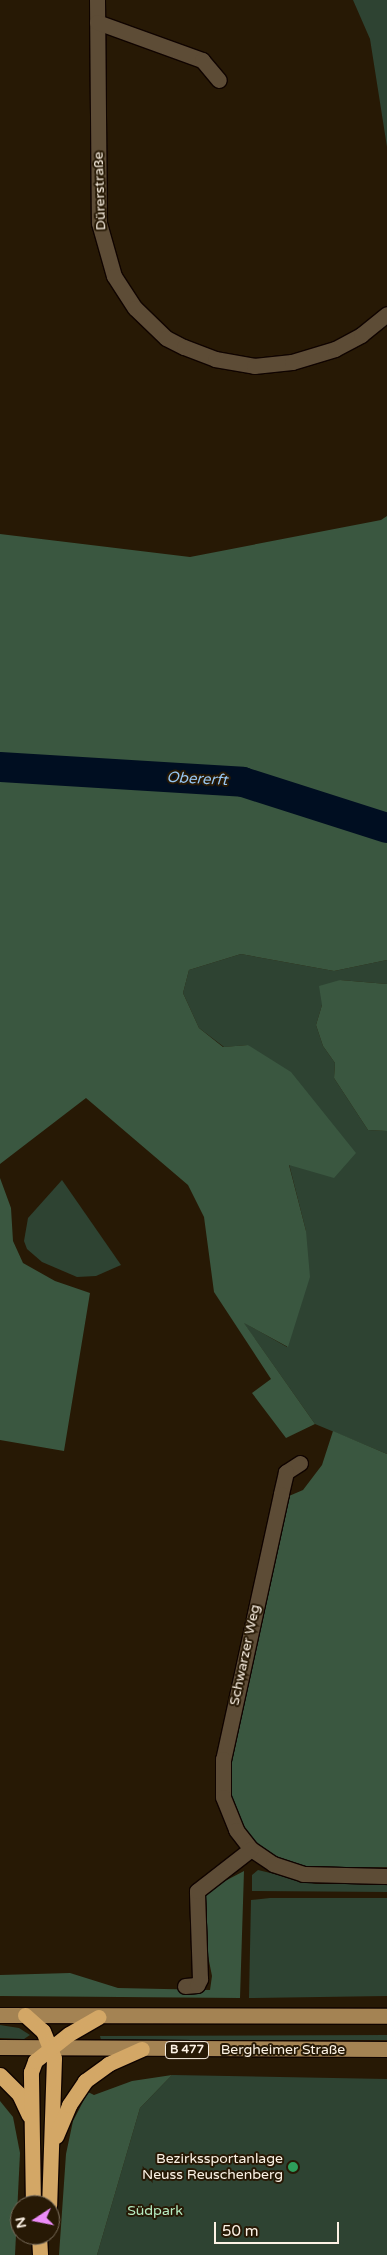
<!DOCTYPE html>
<html>
<head>
<meta charset="utf-8">
<style>
	body { margin:0 }
	#map { position:relative; width:387px; height:2255px; overflow:hidden; background:#271905; font-family:"Varela Round",sans-serif }
	div>[style] { position:absolute }
	[style*='--x'] { left:calc(var(--x)*1px); top:calc(var(--y)*1px); width:calc(var(--w)*1px); rotate:calc(var(--a)*1deg) }
	.green>* { inset:0; background:#2e4332 }
	.forest>* { inset:0; background:#3a5740 }
	.river>* { height:30px; margin:-15px; padding:0 15px; transform-origin:15px; border-radius:15px; background:#000e21 }
	.roads { filter:drop-shadow(1px 0 #100400) drop-shadow(-1px 0 #100400) drop-shadow(0 1px #100400) drop-shadow(0 -1px #100400) }
	.street>* { height:15px; margin:-7.5px; padding:0 7.5px; transform-origin:7.5px; border-radius:7.5px; background:#5d4c36 }
	.primary>* { height:15px; margin:-7.5px; padding:0 7.5px; transform-origin:7.5px; border-radius:7.5px; background:#a48353 }
	.highway>* { height:15px; margin:-7.5px; padding:0 7.5px; transform-origin:7.5px; border-radius:7.5px; background:#d3a766 }
	.dots>* { width:14px; height:14px; translate:-50% -50%; box-sizing:border-box; border:2px solid #271905; border-radius:50% }
	span { translate:-50% -50%; white-space:nowrap; text-align:center; line-height:1.15; -webkit-text-stroke:4px #271905; paint-order:stroke }
	.shield-label span { padding:1px 4px; background:#271905; border:1px solid; border-radius:4px; -webkit-text-stroke-width:0 }
	.shield-label { font-size:12px; color:#fcf2e5; font-weight:700 }
	.street-label { font-size:14px; color:#fcf2e5 }
	.poi-label { font-size:14px; color:#fcf2e5 }
	.right { translate:-100% -50%; text-align:right }
	.park-label { font-size:14px; color:#b6ecc1 }
	.water-label { font-size:15px; color:#97c6f2; font-style:italic }
	.north { position:absolute; left:10px; top:2195px; width:50px; height:50px; box-sizing:border-box; background:#271905; border:1px solid #7c705f; border-radius:50%; rotate:259deg; font-size:14px; font-weight:700; line-height:20px; text-align:center; color:#fcf2e5 }
	.north::after { content:''; display:block; margin:auto; width:18px; height:22px; background:#ed8cf9; clip-path:polygon(50% 0,100% 100%,50% 72%,0 100%) }
	.scale { position:absolute; left:214px; top:2222px; width:125px; height:22px; box-sizing:border-box; border:2px solid #fcf2e5; border-top:0; padding-left:6px; font-size:15px; line-height:18px; white-space:nowrap; color:#fcf2e5; -webkit-text-stroke:4px #271905; paint-order:stroke }
</style>
</head>
<body>
<div id="map">
	<div class="green">
		<div style="clip-path:polygon(353px 0,387px 0,387px 147px,370px 39px)"></div>
		<div style="clip-path:polygon(241px 954px,334px 971px,387px 960px,387px 984px,340px 980px,322px 1005px,316px 1025px,323px 1046px,335px 1063px,334px 1078px,368px 1130px,387px 1131px,387px 1454px,315px 1424px,243px 1322px,287px 1347px,306px 1231px,289px 1164px,248px 1045px,224px 1047px,199px 1028px,183px 993px,189px 970px)"></div>
		<div style="clip-path:polygon(62px 1180px,121px 1265px,96px 1276px,77px 1277px,42px 1262px,27px 1249px,24px 1241px,28px 1218px)"></div>
		<div style="clip-path:polygon(258px 1870px,316px 1884px,387px 1884px,387px 1892px,252px 1891px,252px 1875px)"></div>
		<div style="clip-path:polygon(270px 1898px,387px 1898px,387px 1996px,249px 1998px,251px 1900px)"></div>
		<div style="clip-path:polygon(0 2025px,19px 2028px,30px 2035px,24px 2039px,0 2038px)"></div>
		<div style="clip-path:polygon(387px 2035px,387px 2040px,101px 2040px,100px 2036px)"></div>
		<div style="clip-path:polygon(172px 2075px,387px 2079px,387px 2255px,97px 2255px,140px 2108px)"></div>
	</div>
	<div class="forest">
		<div style="clip-path:polygon(387px 516px,387px 960px,334px 971px,241px 954px,189px 970px,183px 993px,199px 1028px,223px 1047px,248px 1045px,291px 1072px,356px 1153px,334px 1178px,289px 1165px,306px 1231px,310px 1277px,288px 1347px,244px 1323px,315px 1424px,286px 1438px,252px 1393px,271px 1379px,214px 1292px,204px 1217px,188px 1185px,86px 1098px,0 1164px,0 534px,190px 557px,381px 520px)"></div>
		<div style="clip-path:polygon(340px 980px,387px 984px,387px 1131px,368px 1130px,334px 1078px,335px 1063px,323px 1046px,316px 1025px,322px 1005px,319px 986px)"></div>
		<div style="clip-path:polygon(0 1178px,11px 1208px,13px 1241px,23px 1263px,55px 1281px,90px 1293px,64px 1451px,0 1440px)"></div>
		<div style="clip-path:polygon(333px 1431px,387px 1454px,387px 1867px,306px 1869px,282px 1861px,257px 1845px,246px 1831px,232px 1802px,229px 1784px,234px 1740px,289px 1496px,303px 1490px,322px 1465px)"></div>
		<div style="clip-path:polygon(244px 1871px,240px 1998px,0 1996px,0 1975px,70px 1973px,118px 1988px,210px 1990px,212px 1976px,202px 1926px,204px 1892px)"></div>
		<div style="clip-path:polygon(172px 2075px,140px 2108px,97px 2255px,59px 2255px,66px 2154px,73px 2121px,88px 2092px,94px 2095px,132px 2081px)"></div>
		<div style="clip-path:polygon(0 2101px,13px 2117px,20px 2153px,15px 2255px,0 2255px)"></div>
	</div>
	<div class="river">
		<div style="--x:0;--y:767;--w:243;--a:3.5"></div>
		<div style="--x:243;--y:782;--w:151;--a:17.7"></div>
	</div>
	<div class="roads">
		<div class="street">
			<div style="--x:97;--y:0;--w:223;--a:89.5"></div>
			<div style="--x:99;--y:223;--w:55;--a:74.2"></div>
			<div style="--x:114;--y:276;--w:38;--a:57"></div>
			<div style="--x:135;--y:308;--w:43;--a:44.1"></div>
			<div style="--x:166;--y:338;--w:20;--a:27"></div>
			<div style="--x:184;--y:347;--w:33;--a:21"></div>
			<div style="--x:215;--y:359;--w:40;--a:10"></div>
			<div style="--x:254;--y:366;--w:38;--a:-6"></div>
			<div style="--x:292;--y:362;--w:45;--a:-16.8"></div>
			<div style="--x:335;--y:349;--w:30;--a:-28"></div>
			<div style="--x:361;--y:335;--w:33;--a:-39"></div>
			<div style="--x:97;--y:22;--w:112;--a:19.9"></div>
			<div style="--x:202;--y:60;--w:26;--a:50"></div>
			<div style="--x:300;--y:1463;--w:17;--a:147"></div>
			<div style="--x:286;--y:1472;--w:23;--a:103"></div>
			<div style="--x:281;--y:1494;--w:271;--a:102.3"></div>
			<div style="--x:223;--y:1759;--w:38;--a:90"></div>
			<div style="--x:223;--y:1797;--w:35;--a:68"></div>
			<div style="--x:236;--y:1830;--w:24;--a:52"></div>
			<div style="--x:251;--y:1849;--w:27;--a:34"></div>
			<div style="--x:273;--y:1864;--w:32;--a:18"></div>
			<div style="--x:303;--y:1874;--w:84;--a:1.4"></div>
			<div style="--x:185;--y:1986;--w:12;--a:-5"></div>
			<div style="--x:197;--y:1985;--w:7;--a:-63"></div>
			<div style="--x:200;--y:1979;--w:88;--a:-92"></div>
			<div style="--x:197;--y:1891;--w:68;--a:-37.9"></div>
		</div>
		<div class="primary">
			<div style="--x:0;--y:2015;--w:387;--a:0.1"></div>
			<div style="--x:0;--y:2047;--w:387;--a:0.3"></div>
		</div>
		<div class="highway">
			<div style="--x:25;--y:2015;--w:24;--a:42"></div>
			<div style="--x:43;--y:2031;--w:29;--a:68"></div>
			<div style="--x:54;--y:2058;--w:147;--a:91.9"></div>
			<div style="--x:0;--y:2075;--w:27;--a:45"></div>
			<div style="--x:19;--y:2094;--w:23;--a:65"></div>
			<div style="--x:56;--y:2136;--w:34;--a:-67"></div>
			<div style="--x:69;--y:2105;--w:29;--a:-56"></div>
			<div style="--x:85;--y:2081;--w:29;--a:-36"></div>
			<div style="--x:108;--y:2064;--w:37;--a:-24"></div>
			<div style="--x:33;--y:2205;--w:133;--a:-90.9"></div>
			<div style="--x:31;--y:2072;--w:12;--a:-70"></div>
			<div style="--x:35;--y:2061;--w:43;--a:-38.5"></div>
			<div style="--x:69;--y:2034;--w:34;--a:-30"></div>
			<div style="--x:39;--y:2235;--w:20;--a:87"></div>
		</div>
	</div>
	<div class="dots">
		<div style="left:293px;top:2167px;background:#2e9e5b"></div>
	</div>
	<div class="shield-label">
		<span style="left:187px;top:2050px">B 477</span>
	</div>
	<div class="street-label">
		<span style="left:100px;top:191px;rotate:-92deg">Dürerstraße</span>
		<span style="left:245px;top:1655px;rotate:-78deg">Schwarzer Weg</span>
		<span style="left:283px;top:2050px">Bergheimer Straße</span>
	</div>
	<div class="poi-label">
		<span class="right" style="left:283px;top:2167px">Bezirkssportanlage<br>Neuss Reuschenberg</span>
	</div>
	<div class="park-label">
		<span style="left:155px;top:2211px">Südpark</span>
	</div>
	<div class="water-label">
		<span style="left:197px;top:779px;rotate:3deg">Obererft</span>
	</div>
	<div class="north">N</div>
	<div class="scale">50 m</div>
</div>
</body>
</html>
